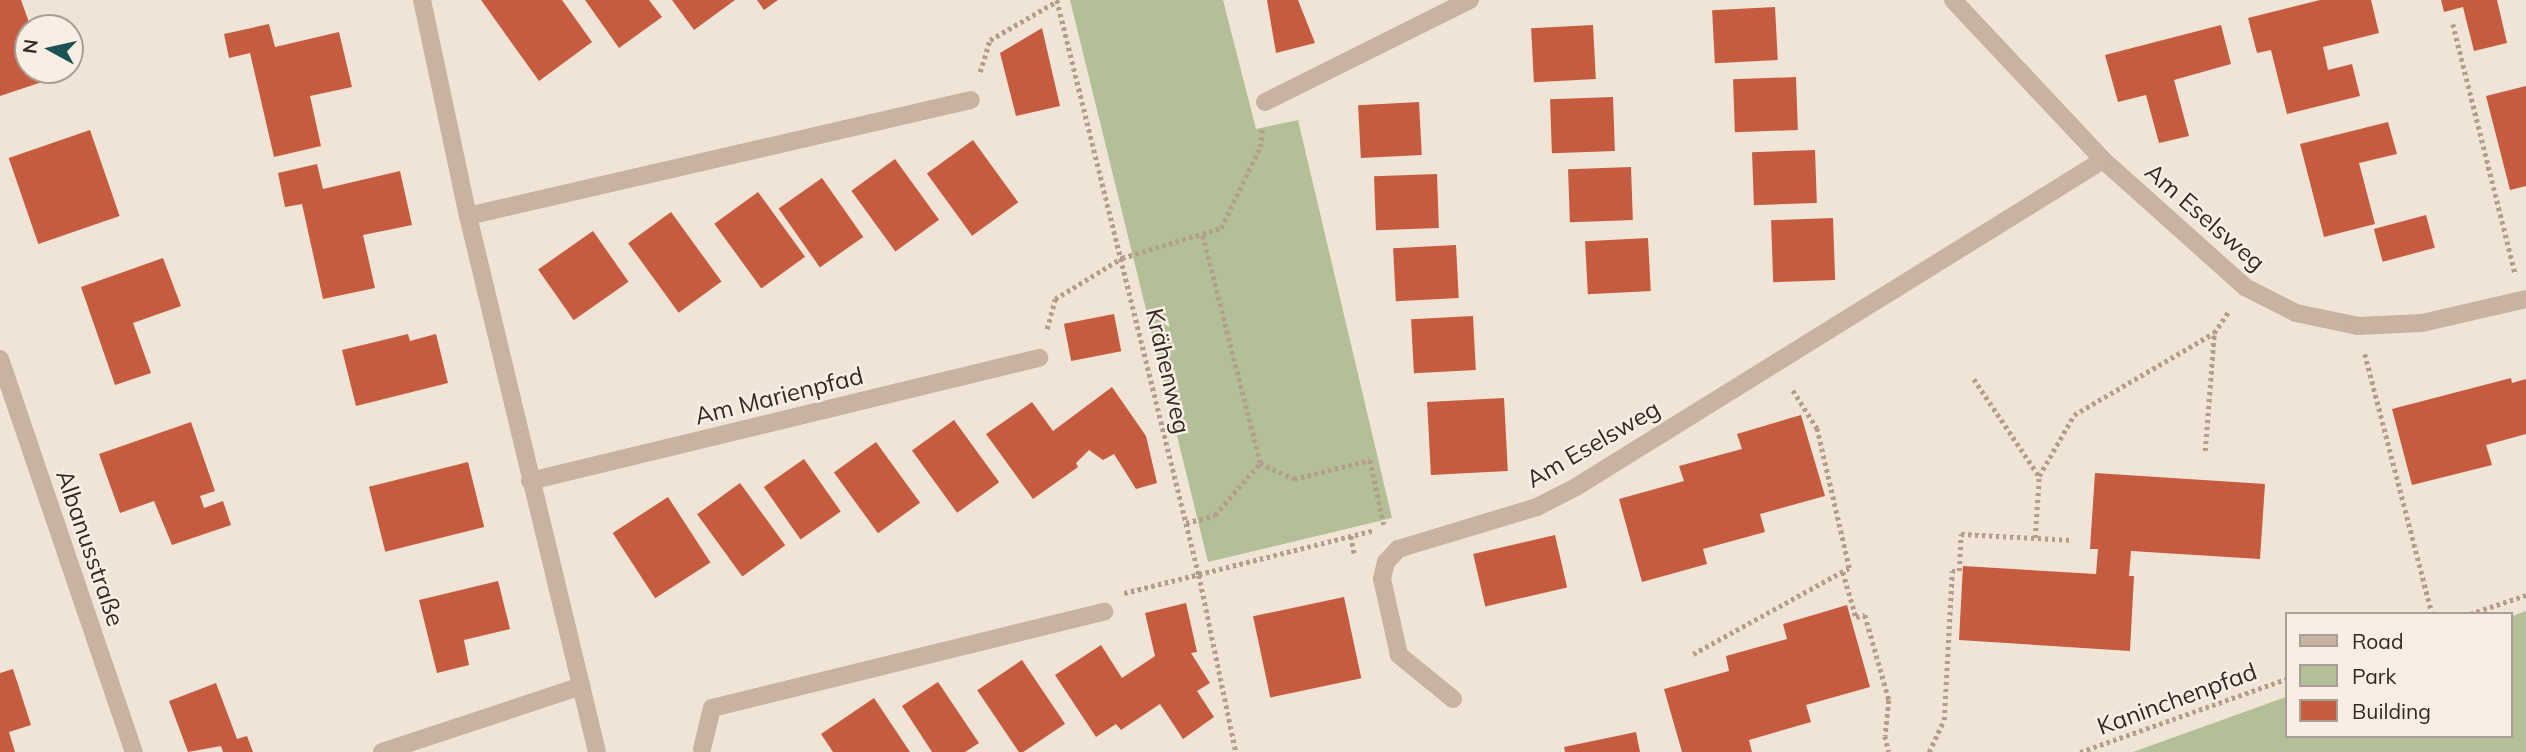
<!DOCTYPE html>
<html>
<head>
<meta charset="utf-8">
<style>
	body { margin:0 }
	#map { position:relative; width:2526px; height:752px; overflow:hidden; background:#f0e4d7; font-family:Mulish,sans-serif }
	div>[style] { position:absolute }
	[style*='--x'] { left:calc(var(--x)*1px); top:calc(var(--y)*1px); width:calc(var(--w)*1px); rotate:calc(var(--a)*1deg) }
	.green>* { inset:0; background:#b3bf97 }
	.building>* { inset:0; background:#c65c3f; transform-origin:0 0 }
	.path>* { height:4.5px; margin-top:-2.25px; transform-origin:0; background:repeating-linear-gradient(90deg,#b49d8d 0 3.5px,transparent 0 7px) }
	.lane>* { height:18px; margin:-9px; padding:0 9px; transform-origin:9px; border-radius:9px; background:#c8b3a3 }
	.street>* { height:18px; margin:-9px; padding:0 9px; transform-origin:9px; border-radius:9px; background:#c8b3a3 }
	span { translate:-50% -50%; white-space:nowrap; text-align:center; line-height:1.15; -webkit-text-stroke:5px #f9eee3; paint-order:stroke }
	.street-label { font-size:24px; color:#332925 }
	.legend { position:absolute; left:2285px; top:612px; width:228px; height:126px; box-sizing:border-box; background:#f9eee3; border:2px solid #aa9f97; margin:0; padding:9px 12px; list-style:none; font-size:21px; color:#332925 }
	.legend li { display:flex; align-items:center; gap:14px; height:35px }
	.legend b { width:35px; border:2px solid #aa9f97 }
	.north { position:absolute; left:14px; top:14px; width:70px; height:70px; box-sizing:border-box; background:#f9eee3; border:2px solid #aa9f97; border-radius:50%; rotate:278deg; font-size:19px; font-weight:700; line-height:28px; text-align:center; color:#332925 }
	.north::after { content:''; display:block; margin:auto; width:24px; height:32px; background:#1b5254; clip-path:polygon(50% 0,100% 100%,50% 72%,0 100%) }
</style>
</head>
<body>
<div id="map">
	<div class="green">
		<div style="clip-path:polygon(1070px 0,1223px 0,1256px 129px,1298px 120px,1392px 518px,1208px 562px)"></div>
		<div style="clip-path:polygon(2526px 611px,2526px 752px,2133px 752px,2286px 697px,2286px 736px,2510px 736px,2510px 617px)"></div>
	</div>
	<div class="building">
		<div style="clip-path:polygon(0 0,21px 0,31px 28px,28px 70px,45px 70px,48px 80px,0 96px)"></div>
		<div style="clip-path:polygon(481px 0,562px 0,592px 42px,539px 81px)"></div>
		<div style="clip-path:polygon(585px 0,649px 0,662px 17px,619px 48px)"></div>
		<div style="clip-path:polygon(672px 0,735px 0,694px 30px)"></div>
		<div style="clip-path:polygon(757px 0,778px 0,764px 10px)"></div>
		<div style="clip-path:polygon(1267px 0,1298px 0,1315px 43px,1276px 53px)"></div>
		<div style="clip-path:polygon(2320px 0,2371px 0,2379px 33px,2323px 47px,2328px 70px,2352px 64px,2360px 96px,2287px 114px,2271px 50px,2257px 53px,2248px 18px)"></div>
		<div style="clip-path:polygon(2441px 0,2497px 0,2507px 43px,2474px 51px,2463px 7px,2444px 12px)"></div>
		<div style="left:1775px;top:7px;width:53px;height:63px;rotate:87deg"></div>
		<div style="clip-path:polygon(269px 24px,275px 47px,339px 32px,352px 87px,310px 96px,321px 146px,274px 157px,250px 53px,229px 58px,224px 34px)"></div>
		<div style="left:1593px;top:25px;width:54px;height:62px;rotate:87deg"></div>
		<div style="clip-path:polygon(2221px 25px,2231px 64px,2174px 80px,2189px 136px,2159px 143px,2146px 95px,2118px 102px,2105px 55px)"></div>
		<div style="clip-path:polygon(1042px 28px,1060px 106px,1016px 116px,1000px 53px)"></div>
		<div style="left:1796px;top:77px;width:53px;height:63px;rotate:88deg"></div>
		<div style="clip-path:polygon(2526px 86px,2526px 186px,2510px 190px,2486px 96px)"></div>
		<div style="left:1613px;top:97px;width:54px;height:63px;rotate:88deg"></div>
		<div style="left:1419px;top:102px;width:53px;height:61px;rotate:87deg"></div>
		<div style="clip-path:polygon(2388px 122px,2397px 154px,2359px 163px,2375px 224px,2324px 237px,2300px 144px)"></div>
		<div style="left:90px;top:130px;width:91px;height:86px;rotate:71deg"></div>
		<div style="left:973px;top:140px;width:77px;height:57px;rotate:54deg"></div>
		<div style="left:1815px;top:150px;width:53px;height:63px;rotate:88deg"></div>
		<div style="left:895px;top:159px;width:75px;height:54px;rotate:54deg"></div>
		<div style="clip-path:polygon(317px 164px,323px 189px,400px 171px,412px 225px,363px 235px,375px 288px,323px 299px,302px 204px,285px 207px,278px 173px)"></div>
		<div style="left:1631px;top:167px;width:53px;height:63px;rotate:88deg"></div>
		<div style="left:1437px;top:174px;width:54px;height:63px;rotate:88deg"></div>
		<div style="left:822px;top:178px;width:72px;height:53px;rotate:55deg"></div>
		<div style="left:758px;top:192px;width:80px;height:54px;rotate:54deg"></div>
		<div style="left:671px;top:212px;width:86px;height:53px;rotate:54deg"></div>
		<div style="left:2426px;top:215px;width:34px;height:54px;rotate:75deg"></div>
		<div style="left:1833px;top:218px;width:62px;height:62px;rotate:88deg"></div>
		<div style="left:593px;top:231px;width:62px;height:67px;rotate:55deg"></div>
		<div style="left:1648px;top:238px;width:53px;height:63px;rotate:87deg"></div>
		<div style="left:1456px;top:245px;width:53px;height:63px;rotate:87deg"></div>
		<div style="clip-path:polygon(163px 258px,181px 306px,133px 323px,151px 373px,115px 385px,81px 287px)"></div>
		<div style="left:1114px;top:314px;width:38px;height:51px;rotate:79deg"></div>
		<div style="left:1473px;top:316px;width:54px;height:62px;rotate:87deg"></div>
		<div style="clip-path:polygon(408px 334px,410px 341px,436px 334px,448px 383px,356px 406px,342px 350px)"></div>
		<div style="clip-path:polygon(2511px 378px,2512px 383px,2526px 379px,2526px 434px,2486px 445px,2492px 465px,2412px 485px,2392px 409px)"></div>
		<div style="clip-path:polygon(1112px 387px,1146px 436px,1157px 483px,1136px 489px,1114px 454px,1103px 460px,1089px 450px,1076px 463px,1078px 467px,1033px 499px,986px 434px,1032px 402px,1053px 431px)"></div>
		<div style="left:1504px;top:398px;width:73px;height:77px;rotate:87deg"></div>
		<div style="clip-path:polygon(1801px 415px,1825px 496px,1760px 514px,1765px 532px,1703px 549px,1707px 564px,1642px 582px,1619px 499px,1684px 481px,1679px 466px,1742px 449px,1737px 434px)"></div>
		<div style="left:954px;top:420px;width:77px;height:52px;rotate:54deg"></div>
		<div style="clip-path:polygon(191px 422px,215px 491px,200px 496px,204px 508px,223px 501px,231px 525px,172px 545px,154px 501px,120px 513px,99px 454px)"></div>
		<div style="left:876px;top:442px;width:75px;height:52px;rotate:54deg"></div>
		<div style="left:804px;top:459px;width:64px;height:49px;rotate:55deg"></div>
		<div style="left:468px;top:462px;width:67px;height:102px;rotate:76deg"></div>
		<div style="clip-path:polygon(2095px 473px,2265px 484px,2260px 559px,2131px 551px,2129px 576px,2134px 576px,2130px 651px,1959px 640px,1963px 566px,2096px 574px,2098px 549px,2090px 549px)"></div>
		<div style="left:740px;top:483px;width:77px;height:53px;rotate:54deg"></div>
		<div style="left:668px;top:497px;width:78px;height:66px;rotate:57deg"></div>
		<div style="left:1555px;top:535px;width:54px;height:84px;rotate:77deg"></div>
		<div style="clip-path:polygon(498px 581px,510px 629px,464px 640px,469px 665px,437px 673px,419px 600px)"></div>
		<div style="left:1344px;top:597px;width:83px;height:93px;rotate:78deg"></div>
		<div style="clip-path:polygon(1186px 603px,1197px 652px,1191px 653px,1210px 683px,1197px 691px,1214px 717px,1183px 739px,1160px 704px,1121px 730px,1116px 724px,1096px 737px,1055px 675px,1101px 645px,1122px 678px,1155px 656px,1145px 613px)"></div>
		<div style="clip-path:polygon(1847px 605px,1870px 687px,1806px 705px,1811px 722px,1749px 740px,1752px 752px,1682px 752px,1664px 689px,1729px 671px,1726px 656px,1787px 639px,1783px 624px)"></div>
		<div style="left:1022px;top:660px;width:77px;height:54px;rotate:56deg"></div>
		<div style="clip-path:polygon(13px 669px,31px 725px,9px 732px,15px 752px,0 752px,0 673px)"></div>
		<div style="clip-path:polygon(938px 682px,979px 743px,965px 752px,932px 752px,902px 706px)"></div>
		<div style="clip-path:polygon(216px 683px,237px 739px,247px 736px,253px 752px,223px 752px,221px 746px,188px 752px,169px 701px)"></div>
		<div style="clip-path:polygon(874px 698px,910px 752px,833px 752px,821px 734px)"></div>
		<div style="clip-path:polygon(1636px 732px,1640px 752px,1565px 752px,1564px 747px)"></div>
	</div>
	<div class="path">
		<div style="--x:1057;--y:0;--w:592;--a:76.13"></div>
		<div style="--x:1199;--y:575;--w:181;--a:78.2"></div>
		<div style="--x:2453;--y:24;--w:256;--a:76"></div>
		<div style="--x:980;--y:72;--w:34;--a:-73"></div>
		<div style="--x:990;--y:40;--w:78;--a:-30.2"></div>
		<div style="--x:1047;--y:329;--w:31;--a:-75"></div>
		<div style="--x:1055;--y:299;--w:79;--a:-31.5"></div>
		<div style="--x:1122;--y:258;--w:103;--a:-16.9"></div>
		<div style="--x:1221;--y:228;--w:90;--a:-64.3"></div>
		<div style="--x:1260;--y:147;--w:17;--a:-83"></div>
		<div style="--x:2365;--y:354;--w:268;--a:75.5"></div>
		<div style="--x:1974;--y:379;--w:117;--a:56.2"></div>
		<div style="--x:2205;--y:451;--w:118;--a:-85.6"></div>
		<div style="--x:1260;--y:463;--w:38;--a:25"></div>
		<div style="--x:1294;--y:479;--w:78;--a:-14"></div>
		<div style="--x:1370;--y:460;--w:66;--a:77.8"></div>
		<div style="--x:1186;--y:523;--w:30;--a:-15"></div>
		<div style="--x:1215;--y:515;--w:69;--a:-49.1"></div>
		<div style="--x:1260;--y:463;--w:237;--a:-104.2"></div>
		<div style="--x:1351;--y:536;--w:20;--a:79"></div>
		<div style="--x:2035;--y:538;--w:62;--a:-86.3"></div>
		<div style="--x:2039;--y:476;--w:70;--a:-60.2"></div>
		<div style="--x:2074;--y:415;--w:162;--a:-30.4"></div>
		<div style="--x:2214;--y:333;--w:27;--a:-56"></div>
		<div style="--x:1843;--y:572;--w:47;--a:73.9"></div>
		<div style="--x:1856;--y:617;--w:9;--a:-13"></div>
		<div style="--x:1865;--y:615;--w:88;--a:74.2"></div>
		<div style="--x:1889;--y:700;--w:36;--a:96"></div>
		<div style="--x:1885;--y:736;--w:16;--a:76"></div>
		<div style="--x:1124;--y:593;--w:258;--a:-14.1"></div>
		<div style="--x:2470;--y:614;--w:59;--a:-18.7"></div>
		<div style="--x:1693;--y:654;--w:178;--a:-28.9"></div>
		<div style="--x:1849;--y:568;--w:143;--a:-103"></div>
		<div style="--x:1817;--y:429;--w:49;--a:-122.4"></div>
		<div style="--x:1929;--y:752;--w:35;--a:-65"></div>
		<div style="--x:1944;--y:720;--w:149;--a:-86.9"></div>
		<div style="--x:1952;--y:571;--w:7;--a:0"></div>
		<div style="--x:1959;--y:571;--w:37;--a:-87"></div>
		<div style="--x:1961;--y:534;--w:110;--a:3.1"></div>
		<div style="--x:2080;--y:752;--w:219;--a:-19.5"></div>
	</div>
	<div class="lane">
		<div style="--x:382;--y:752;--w:210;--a:-18.3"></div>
	</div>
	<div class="street">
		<div style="--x:422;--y:0;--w:221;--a:78"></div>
		<div style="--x:468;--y:216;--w:551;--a:76.47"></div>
		<div style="--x:1953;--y:0;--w:219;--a:46.8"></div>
		<div style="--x:2103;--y:160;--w:191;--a:41.8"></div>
		<div style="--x:2245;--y:287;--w:57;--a:27"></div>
		<div style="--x:2296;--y:313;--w:63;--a:11.8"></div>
		<div style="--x:2358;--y:326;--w:64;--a:-2.7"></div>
		<div style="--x:2422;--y:323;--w:107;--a:-13"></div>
		<div style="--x:1265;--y:102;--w:229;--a:-26.5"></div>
		<div style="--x:468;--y:216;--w:516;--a:-12.99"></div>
		<div style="--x:0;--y:359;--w:415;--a:71.2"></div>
		<div style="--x:530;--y:481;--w:524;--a:-13.59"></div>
		<div style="--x:1453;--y:699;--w:70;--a:-140.8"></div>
		<div style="--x:1399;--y:655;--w:78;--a:-102.6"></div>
		<div style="--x:1382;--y:579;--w:17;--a:-77"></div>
		<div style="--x:1386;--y:562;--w:18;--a:-47"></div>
		<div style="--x:1398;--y:549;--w:145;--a:-16.8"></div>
		<div style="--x:1537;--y:507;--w:44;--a:-27.1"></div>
		<div style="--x:1576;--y:487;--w:620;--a:-31.82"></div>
		<div style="--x:702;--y:749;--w:42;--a:-76.3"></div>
		<div style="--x:712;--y:708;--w:404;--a:-13.8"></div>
	</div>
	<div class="street-label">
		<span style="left:2205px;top:217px;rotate:41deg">Am Eselsweg</span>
		<span style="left:1168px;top:371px;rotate:77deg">Krähenweg</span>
		<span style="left:779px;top:396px;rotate:-14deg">Am Marienpfad</span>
		<span style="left:1593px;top:444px;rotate:-30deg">Am Eselsweg</span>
		<span style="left:90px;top:548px;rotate:71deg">Albanusstraße</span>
		<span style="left:2177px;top:699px;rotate:-20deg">Kaninchenpfad</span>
	</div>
	<ul class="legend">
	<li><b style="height:9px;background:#c8b3a3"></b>Road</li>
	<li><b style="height:19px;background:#b3bf97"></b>Park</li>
	<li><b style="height:19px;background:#c65c3f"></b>Building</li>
	</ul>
	<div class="north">N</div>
</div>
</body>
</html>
